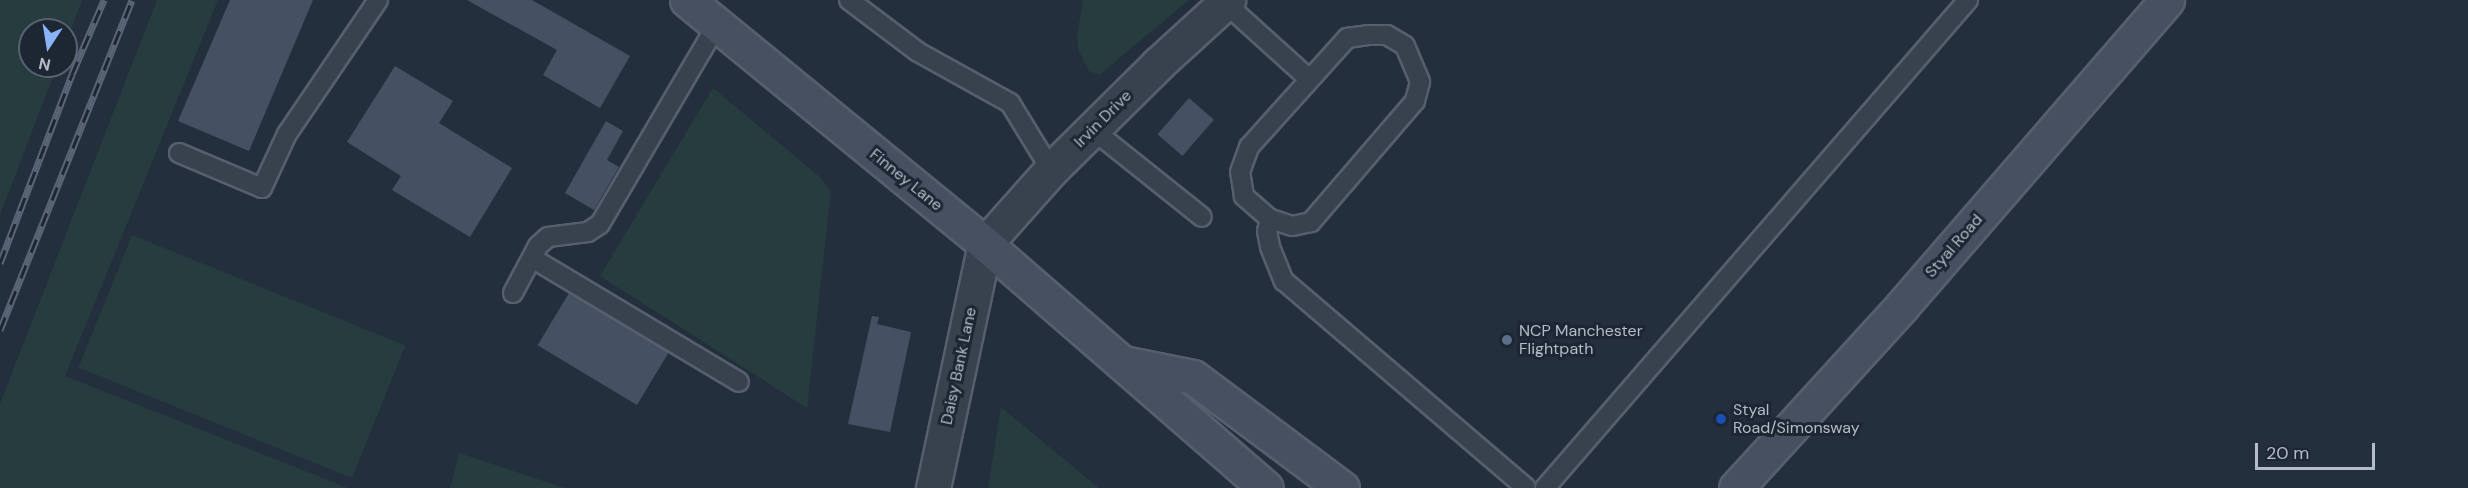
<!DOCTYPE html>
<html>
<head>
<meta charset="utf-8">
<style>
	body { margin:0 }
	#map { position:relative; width:2468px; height:488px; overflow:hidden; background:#242f3e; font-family:"DM Sans",sans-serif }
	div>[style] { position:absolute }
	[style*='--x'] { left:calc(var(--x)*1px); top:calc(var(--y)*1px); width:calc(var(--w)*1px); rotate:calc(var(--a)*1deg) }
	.green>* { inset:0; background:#263c3f; transform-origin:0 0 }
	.building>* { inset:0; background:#455162; transform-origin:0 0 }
	.roads { filter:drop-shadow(2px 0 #565f6c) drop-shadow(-2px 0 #565f6c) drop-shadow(0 2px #565f6c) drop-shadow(0 -2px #565f6c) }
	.lane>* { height:18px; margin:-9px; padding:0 9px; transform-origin:9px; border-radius:9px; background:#38414e }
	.street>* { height:33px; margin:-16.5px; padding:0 16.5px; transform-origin:16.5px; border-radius:16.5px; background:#38414e }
	.secondary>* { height:33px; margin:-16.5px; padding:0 16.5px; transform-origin:16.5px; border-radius:16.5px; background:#465061 }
	.rail>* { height:7px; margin-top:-3.5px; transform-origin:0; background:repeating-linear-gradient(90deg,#1d2633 0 14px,#5a6575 0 28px); box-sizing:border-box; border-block:2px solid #5a6575 }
	.dots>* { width:16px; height:16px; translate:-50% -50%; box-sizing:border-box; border:3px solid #1d2633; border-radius:50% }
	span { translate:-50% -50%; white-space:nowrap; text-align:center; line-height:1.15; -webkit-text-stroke:6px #1d2633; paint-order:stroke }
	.street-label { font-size:16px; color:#b4bcc9 }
	.poi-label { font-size:16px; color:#b4bcc9 }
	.left { translate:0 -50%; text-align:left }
	.north { position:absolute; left:18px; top:18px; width:60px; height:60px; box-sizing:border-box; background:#1d2633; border:2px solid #59626f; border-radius:50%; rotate:192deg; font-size:16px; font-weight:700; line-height:24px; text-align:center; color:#b4bcc9 }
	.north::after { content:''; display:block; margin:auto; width:21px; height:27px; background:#8ab4f8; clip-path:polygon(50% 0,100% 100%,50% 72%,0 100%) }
	.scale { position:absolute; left:2255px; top:443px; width:120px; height:27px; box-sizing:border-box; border:3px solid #b4bcc9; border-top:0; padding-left:8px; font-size:18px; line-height:21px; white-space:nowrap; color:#b4bcc9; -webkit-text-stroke:4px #1d2633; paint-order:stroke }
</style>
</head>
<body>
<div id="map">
	<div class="green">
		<div style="clip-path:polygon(0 0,82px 0,66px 42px,66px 30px,30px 30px,30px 66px,57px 66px,0 215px)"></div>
		<div style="clip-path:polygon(157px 0,218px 0,65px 376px,348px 488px,0 488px,0 404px)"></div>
		<div style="clip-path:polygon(1083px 0,1189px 0,1099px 75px,1089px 71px,1078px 49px,1077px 35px)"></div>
		<div style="clip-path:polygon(713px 88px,821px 178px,831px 191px,807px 408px,600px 276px)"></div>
		<div style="left:132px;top:235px;width:295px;height:143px;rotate:22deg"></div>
		<div style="clip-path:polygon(1001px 407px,1099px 488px,988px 488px)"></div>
		<div style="clip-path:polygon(459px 453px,565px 488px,450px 488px)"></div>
	</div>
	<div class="building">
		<div style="clip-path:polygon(230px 0,313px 0,249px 151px,178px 121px)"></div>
		<div style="clip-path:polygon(467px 0,532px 0,630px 56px,600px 108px,543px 75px,557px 50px)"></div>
		<div style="clip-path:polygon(395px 66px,453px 101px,439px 123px,512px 168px,470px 237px,392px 190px,401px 176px,347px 142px)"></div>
		<div style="left:1189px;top:98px;width:33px;height:48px;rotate:41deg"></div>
		<div style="clip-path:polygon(606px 121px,623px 131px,607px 160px,619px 167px,594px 210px,565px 193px)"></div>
		<div style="left:569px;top:293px;width:116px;height:61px;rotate:31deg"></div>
		<div style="clip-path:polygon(872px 316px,879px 317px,877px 324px,911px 332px,890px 432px,848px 424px)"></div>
	</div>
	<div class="roads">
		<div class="lane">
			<div style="--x:849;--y:0;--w:86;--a:37"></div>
			<div style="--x:918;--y:52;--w:105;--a:29"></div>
			<div style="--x:1010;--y:103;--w:79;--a:58.5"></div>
			<div style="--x:1225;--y:3;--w:113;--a:42.1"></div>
			<div style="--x:1368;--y:35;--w:19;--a:0"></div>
			<div style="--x:1387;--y:35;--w:21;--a:31"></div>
			<div style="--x:1405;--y:46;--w:39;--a:67"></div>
			<div style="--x:1420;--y:82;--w:20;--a:105"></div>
			<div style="--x:1415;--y:101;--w:160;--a:130.7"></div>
			<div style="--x:1311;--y:222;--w:19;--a:168"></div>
			<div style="--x:1292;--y:226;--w:23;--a:-162"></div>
			<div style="--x:1270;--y:219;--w:35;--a:-139"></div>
			<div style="--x:1244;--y:196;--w:24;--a:-99"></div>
			<div style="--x:1240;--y:172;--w:27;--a:-70"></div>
			<div style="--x:1249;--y:147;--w:147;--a:-48"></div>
			<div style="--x:1347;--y:38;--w:21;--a:-8"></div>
			<div style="--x:1093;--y:130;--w:139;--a:38.6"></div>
			<div style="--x:179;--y:153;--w:90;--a:22.9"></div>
			<div style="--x:262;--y:188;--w:60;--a:-65.2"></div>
			<div style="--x:287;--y:134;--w:162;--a:-55.8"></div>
			<div style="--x:1270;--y:219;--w:12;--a:104"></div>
			<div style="--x:1267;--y:231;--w:16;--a:79"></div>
			<div style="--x:1270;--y:247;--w:37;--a:68"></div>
			<div style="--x:1284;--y:281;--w:318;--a:40.5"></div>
			<div style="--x:532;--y:258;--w:241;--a:30.9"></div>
			<div style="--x:513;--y:293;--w:53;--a:-62"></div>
			<div style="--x:538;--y:246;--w:13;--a:-42"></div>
			<div style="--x:548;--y:237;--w:40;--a:-7.1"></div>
			<div style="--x:588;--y:232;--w:14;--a:-34"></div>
			<div style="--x:600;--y:224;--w:229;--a:-59.6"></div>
			<div style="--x:1545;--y:488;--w:646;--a:-49.08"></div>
		</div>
		<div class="street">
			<div style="--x:933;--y:488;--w:249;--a:-78"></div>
			<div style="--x:985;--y:244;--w:99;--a:-48.3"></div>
			<div style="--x:1051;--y:170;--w:151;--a:-44.7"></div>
			<div style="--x:1158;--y:64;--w:95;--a:-42.4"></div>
		</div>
		<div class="secondary">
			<div style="--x:687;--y:0;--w:385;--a:39.3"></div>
			<div style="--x:985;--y:244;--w:372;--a:41"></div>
			<div style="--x:1123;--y:363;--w:71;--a:11.3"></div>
			<div style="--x:1193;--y:377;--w:186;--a:36.7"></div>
			<div style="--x:1736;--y:488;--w:246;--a:-47.6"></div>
			<div style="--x:1902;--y:306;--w:405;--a:-49.1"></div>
		</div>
	</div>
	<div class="rail">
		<div style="--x:0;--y:263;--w:202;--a:-69.1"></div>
		<div style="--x:72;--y:74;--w:81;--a:-66.6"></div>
		<div style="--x:0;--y:330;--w:355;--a:-68.2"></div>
	</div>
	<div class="dots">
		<div style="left:1507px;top:340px;background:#5c6f8a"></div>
		<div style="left:1721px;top:419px;background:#1a4fb4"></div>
	</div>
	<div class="street-label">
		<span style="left:1103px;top:119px;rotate:-45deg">Irvin Drive</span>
		<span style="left:906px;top:180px;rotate:39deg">Finney Lane</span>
		<span style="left:1954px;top:246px;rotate:-49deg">Styal Road</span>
		<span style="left:959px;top:366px;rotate:-78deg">Daisy Bank Lane</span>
	</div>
	<div class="poi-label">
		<span class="left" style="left:1519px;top:340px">NCP Manchester<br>Flightpath</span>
		<span class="left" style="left:1733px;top:419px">Styal<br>Road/Simonsway</span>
	</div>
	<div class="north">N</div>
	<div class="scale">20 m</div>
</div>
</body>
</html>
